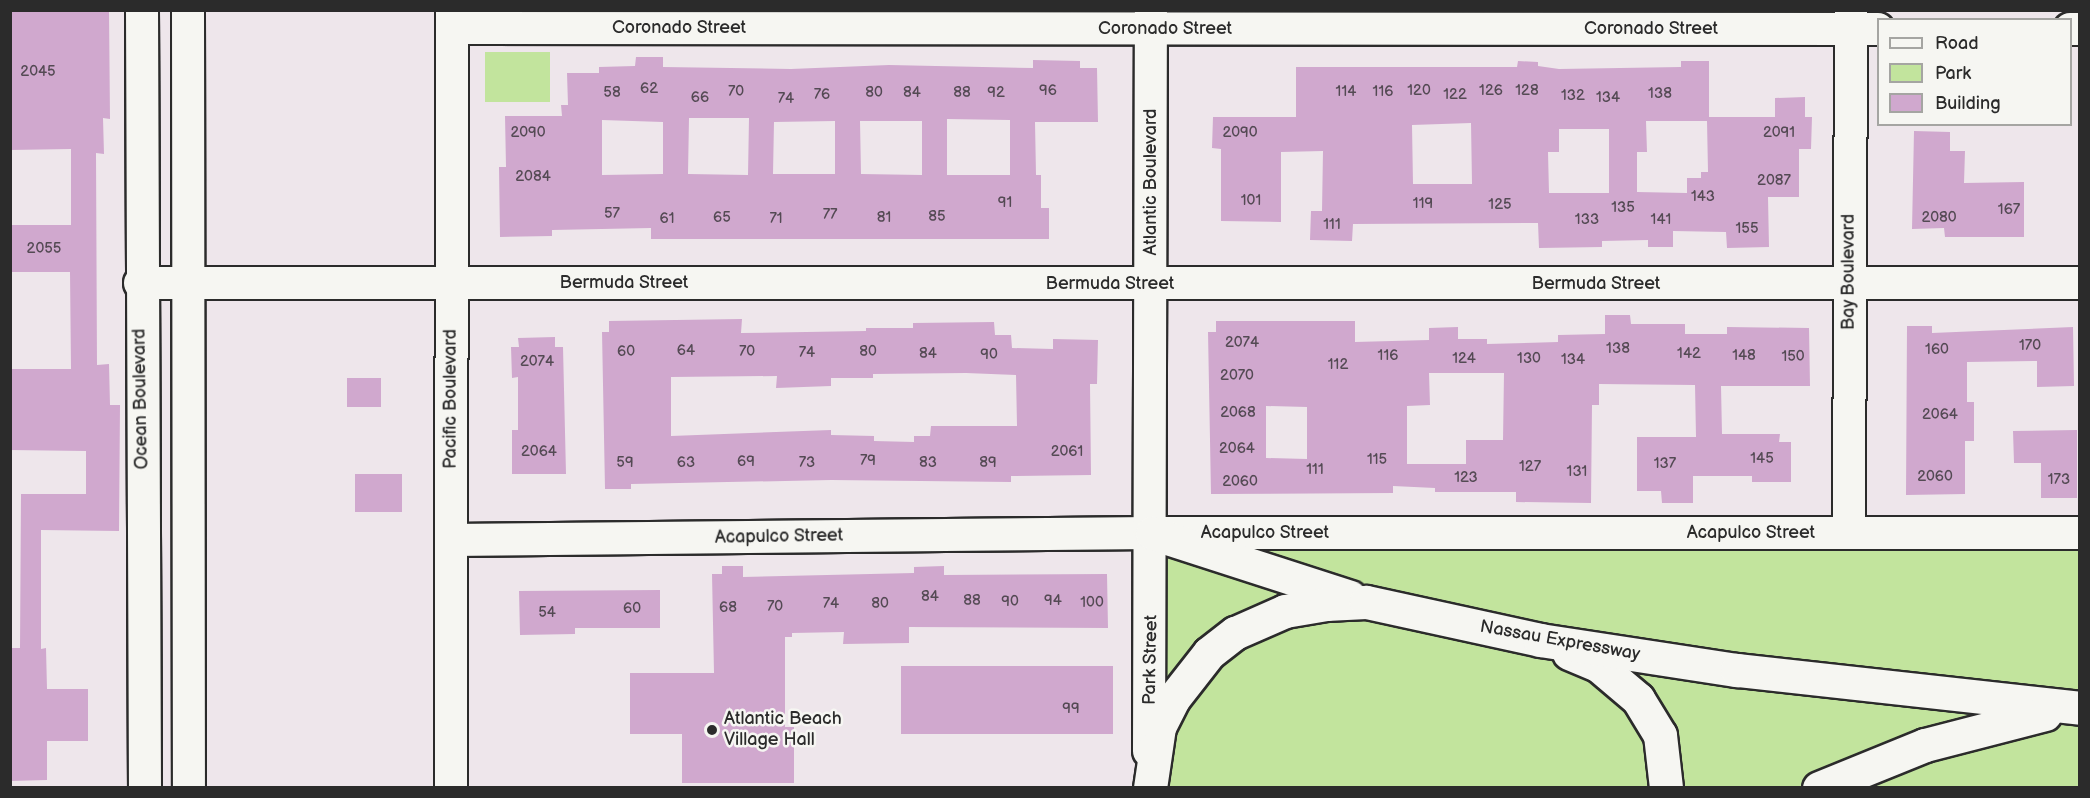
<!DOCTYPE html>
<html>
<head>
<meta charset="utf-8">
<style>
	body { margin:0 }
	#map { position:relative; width:2090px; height:798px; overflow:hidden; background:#eee6eb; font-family:"Balsamiq Sans",sans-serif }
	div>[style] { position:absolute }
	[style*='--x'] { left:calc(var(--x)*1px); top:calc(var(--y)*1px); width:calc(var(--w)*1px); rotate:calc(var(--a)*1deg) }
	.green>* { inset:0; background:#c2e49d; transform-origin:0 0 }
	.building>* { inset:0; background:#d0a8ce; transform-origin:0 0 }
	.roads { filter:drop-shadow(2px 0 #2b2b2b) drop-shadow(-2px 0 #2b2b2b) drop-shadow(0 2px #2b2b2b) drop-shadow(0 -2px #2b2b2b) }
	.minor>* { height:32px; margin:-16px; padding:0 16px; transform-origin:16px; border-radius:16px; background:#f6f6f2 }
	.trunk>* { height:33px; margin:-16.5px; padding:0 16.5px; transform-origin:16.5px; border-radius:16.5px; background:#f6f6f2 }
	.dots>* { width:16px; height:16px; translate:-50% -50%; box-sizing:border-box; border:3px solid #f6f6f2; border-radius:50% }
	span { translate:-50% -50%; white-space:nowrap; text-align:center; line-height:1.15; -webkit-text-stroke:5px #f6f6f2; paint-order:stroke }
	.number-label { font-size:15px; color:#544a54 }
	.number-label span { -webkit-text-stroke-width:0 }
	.street-label { font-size:18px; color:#2b2b2b }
	.poi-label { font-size:18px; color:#2b2b2b }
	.left { translate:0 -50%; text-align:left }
	.frame { position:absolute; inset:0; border:12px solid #2b2b2b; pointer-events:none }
	.legend { position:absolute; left:1877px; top:18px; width:195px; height:108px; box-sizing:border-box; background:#f6f6f2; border:2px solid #a5a5a2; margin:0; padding:8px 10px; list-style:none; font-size:18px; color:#2b2b2b }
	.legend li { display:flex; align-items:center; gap:12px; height:30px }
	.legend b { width:30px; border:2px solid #a5a5a2 }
</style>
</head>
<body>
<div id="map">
	<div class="green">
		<div style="left:485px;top:52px;width:65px;height:50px"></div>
		<div style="left:1152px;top:533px;width:927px;height:255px"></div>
	</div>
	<div class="building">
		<div style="clip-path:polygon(10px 10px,109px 10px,110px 119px,103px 118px,104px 154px,96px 153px,97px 365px,109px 364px,110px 405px,120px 405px,119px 531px,41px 530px,41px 649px,46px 648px,47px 689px,88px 689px,88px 741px,47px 741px,47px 780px,10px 781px,10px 648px,20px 648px,21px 494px,86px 494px,86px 451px,10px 450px,10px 369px,71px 369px,70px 272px,10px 272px,10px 225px,71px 225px,71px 149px,10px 150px)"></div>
		<div style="clip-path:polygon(evenodd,636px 57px,663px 57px,663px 67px,791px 69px,889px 65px,1033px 68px,1033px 60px,1080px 61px,1080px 68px,1097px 68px,1098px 122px,1035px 122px,1036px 175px,1041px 175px,1041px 208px,1049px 208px,1049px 239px,651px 239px,651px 228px,552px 230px,552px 236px,500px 237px,499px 167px,506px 167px,505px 116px,562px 116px,561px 105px,568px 105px,567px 73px,599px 73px,599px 67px,635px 66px,636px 57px,689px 118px,749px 118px,748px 175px,688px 174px,689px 118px,636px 57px,947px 119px,1010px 120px,1010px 175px,947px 175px,947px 119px,636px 57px,602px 120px,663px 122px,663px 174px,602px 175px,602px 120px,636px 57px,835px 121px,835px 174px,773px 174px,774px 122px,835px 121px,636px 57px,860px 121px,922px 121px,922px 175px,861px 174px,860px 121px)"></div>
		<div style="clip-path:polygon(evenodd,1518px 61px,1538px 62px,1538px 66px,1559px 69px,1681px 67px,1681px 61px,1709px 61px,1709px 117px,1775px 117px,1775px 98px,1805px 97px,1805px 117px,1812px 117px,1811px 149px,1799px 149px,1799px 197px,1768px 197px,1769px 247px,1727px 248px,1726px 232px,1673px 231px,1673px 247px,1648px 247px,1648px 240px,1602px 241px,1602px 247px,1539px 248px,1538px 223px,1353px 224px,1352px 241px,1310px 240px,1311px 211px,1322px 211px,1323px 151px,1281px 152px,1281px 222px,1221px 221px,1221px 149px,1212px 148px,1213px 117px,1296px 117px,1296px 67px,1517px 67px,1518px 61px,1646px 121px,1707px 121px,1708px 172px,1701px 172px,1701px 178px,1687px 178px,1687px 193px,1637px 192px,1637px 152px,1647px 152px,1646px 121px,1518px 61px,1471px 123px,1472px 184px,1413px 184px,1412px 125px,1471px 123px,1518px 61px,1559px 129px,1609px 129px,1609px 193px,1549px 193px,1548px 152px,1559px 152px,1559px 129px)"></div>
		<div style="clip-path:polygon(1914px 131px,1950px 132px,1950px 151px,1965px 151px,1964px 183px,2024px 182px,2024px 237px,1945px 237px,1944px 228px,1912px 229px)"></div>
		<div style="clip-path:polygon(evenodd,1605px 315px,1630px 315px,1631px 324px,1685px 324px,1685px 334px,1727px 334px,1727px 327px,1809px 328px,1810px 386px,1721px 386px,1722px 434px,1780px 434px,1779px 442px,1791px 442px,1791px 482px,1752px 482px,1752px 476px,1693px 476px,1693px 503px,1662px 503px,1661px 491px,1637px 491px,1637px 437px,1696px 437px,1695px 385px,1599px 384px,1599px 405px,1592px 405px,1591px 503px,1516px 502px,1516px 492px,1435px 492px,1435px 488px,1393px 486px,1393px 493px,1211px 494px,1208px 332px,1216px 332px,1216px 321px,1355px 321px,1355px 342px,1429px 340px,1429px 328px,1458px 327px,1458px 339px,1487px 339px,1487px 344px,1558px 342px,1558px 335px,1605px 334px,1605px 315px,1429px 373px,1504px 373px,1503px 440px,1466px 440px,1466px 464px,1407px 464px,1407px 406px,1430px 405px,1429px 373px,1605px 315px,1266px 406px,1307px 407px,1307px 459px,1266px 458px,1266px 406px)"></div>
		<div style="clip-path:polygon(evenodd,742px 319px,741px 333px,866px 331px,866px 328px,913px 328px,913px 323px,994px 322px,995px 335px,1011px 335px,1012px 348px,1053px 349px,1053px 339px,1098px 340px,1097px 384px,1090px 384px,1091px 475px,1011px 476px,1011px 482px,831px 480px,631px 484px,631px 489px,605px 489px,602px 332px,609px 332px,609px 321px,742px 319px,966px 373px,1016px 375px,1017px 426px,931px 426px,930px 436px,914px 436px,914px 442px,874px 441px,874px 436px,831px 435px,831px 430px,671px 436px,671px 377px,777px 376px,776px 388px,831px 386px,831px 378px,873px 378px,873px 374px,966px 373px)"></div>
		<div style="clip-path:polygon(1907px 326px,1932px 326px,1932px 333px,2073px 327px,2074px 386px,2037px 387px,2037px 361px,1967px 362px,1967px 402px,1974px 402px,1974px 441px,1965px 441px,1965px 494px,1906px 495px)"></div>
		<div style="clip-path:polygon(555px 337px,555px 347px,563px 347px,566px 474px,512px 474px,512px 430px,518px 430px,518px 377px,512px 378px,511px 347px,519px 347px,518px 338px)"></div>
		<div style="left:347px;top:378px;width:34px;height:29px"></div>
		<div style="clip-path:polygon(2077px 430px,2077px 498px,2041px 498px,2041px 463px,2014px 463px,2013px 431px)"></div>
		<div style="left:355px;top:474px;width:47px;height:38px"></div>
		<div style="clip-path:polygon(722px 566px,743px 566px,743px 577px,914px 573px,914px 567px,944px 566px,944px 575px,1107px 574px,1108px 628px,909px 627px,909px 643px,843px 644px,844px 632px,792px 633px,792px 637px,785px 637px,785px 727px,794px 727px,794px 783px,682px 783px,682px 734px,630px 734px,630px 673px,714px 673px,712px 574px,722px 574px)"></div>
		<div style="clip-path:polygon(660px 590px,660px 628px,575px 628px,575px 634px,520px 635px,519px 591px)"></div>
		<div style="left:1113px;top:666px;width:68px;height:212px;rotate:90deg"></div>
	</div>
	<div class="roads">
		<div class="minor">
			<div style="--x:142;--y:10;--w:778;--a:89.78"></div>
			<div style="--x:188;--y:10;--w:778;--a:89.93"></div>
			<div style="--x:452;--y:28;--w:1426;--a:0.04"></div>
			<div style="--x:2070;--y:29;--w:10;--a:0"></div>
			<div style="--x:140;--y:283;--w:1940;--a:0"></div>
			<div style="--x:1849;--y:533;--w:523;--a:-89.78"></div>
			<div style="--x:451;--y:540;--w:701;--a:-0.57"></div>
			<div style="--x:1152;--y:533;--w:928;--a:0"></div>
			<div style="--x:1149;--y:751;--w:741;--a:-89.85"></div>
			<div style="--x:451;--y:788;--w:778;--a:-89.93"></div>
		</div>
		<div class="trunk">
			<div style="--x:1152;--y:533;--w:208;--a:17.9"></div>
			<div style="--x:1569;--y:653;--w:33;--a:23"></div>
			<div style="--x:1599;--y:666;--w:51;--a:40.2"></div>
			<div style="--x:1638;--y:699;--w:42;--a:58.6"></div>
			<div style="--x:1660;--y:735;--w:53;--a:83.5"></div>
			<div style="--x:1150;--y:788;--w:62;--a:-81.6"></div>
			<div style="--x:1159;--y:727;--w:31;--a:-63"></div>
			<div style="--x:1173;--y:699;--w:58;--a:-52"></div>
			<div style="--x:1209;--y:653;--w:33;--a:-38"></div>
			<div style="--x:1235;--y:633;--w:55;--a:-23.7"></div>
			<div style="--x:1285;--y:611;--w:42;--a:-9.7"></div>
			<div style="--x:1326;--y:604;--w:40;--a:-2.9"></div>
			<div style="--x:1366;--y:602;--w:178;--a:12.3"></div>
			<div style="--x:1540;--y:640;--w:199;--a:8.7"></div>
			<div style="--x:1737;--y:670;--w:345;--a:6.3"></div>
			<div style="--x:1819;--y:788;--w:114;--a:-22.1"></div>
			<div style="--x:1925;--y:745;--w:124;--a:-14.5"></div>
		</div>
	</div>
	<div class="dots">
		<div style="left:712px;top:730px;background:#2b2b2b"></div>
	</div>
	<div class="number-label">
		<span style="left:38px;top:72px">2045</span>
		<span style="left:649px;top:89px">62</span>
		<span style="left:1048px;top:91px">96</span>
		<span style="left:1419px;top:91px">120</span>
		<span style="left:1491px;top:91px">126</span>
		<span style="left:1527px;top:91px">128</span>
		<span style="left:736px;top:92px">70</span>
		<span style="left:1346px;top:92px">114</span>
		<span style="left:1383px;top:92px">116</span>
		<span style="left:612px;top:93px">58</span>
		<span style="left:874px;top:93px">80</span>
		<span style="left:912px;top:93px">84</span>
		<span style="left:962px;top:93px">88</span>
		<span style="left:996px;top:93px">92</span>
		<span style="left:1660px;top:94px">138</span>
		<span style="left:822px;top:95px">76</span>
		<span style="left:1455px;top:95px">122</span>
		<span style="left:1573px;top:96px">132</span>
		<span style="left:700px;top:98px">66</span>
		<span style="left:1608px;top:98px">134</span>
		<span style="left:786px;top:99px">74</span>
		<span style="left:528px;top:133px">2090</span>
		<span style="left:1240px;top:133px">2090</span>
		<span style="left:1779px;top:133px">2091</span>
		<span style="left:533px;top:177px">2084</span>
		<span style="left:1774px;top:181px">2087</span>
		<span style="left:1703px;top:197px">143</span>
		<span style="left:1251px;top:201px">101</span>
		<span style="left:1005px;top:203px">91</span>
		<span style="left:1423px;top:204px">119</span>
		<span style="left:1500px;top:205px">125</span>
		<span style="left:1623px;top:208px">135</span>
		<span style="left:2009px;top:210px">167</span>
		<span style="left:612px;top:214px">57</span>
		<span style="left:830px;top:215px">77</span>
		<span style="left:937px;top:217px">85</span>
		<span style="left:722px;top:218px">65</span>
		<span style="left:884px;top:218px">81</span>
		<span style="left:1939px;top:218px">2080</span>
		<span style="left:667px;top:219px">61</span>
		<span style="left:776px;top:219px">71</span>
		<span style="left:1587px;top:220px">133</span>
		<span style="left:1661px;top:220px">141</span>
		<span style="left:1332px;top:225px">111</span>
		<span style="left:1747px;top:229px">155</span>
		<span style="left:44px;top:249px">2055</span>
		<span style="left:1242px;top:343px">2074</span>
		<span style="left:2030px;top:346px">170</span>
		<span style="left:1618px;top:349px">138</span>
		<span style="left:1937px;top:350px">160</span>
		<span style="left:686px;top:351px">64</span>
		<span style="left:626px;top:352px">60</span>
		<span style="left:747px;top:352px">70</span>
		<span style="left:868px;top:352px">80</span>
		<span style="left:807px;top:353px">74</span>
		<span style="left:928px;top:354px">84</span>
		<span style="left:1689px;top:354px">142</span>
		<span style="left:989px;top:355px">90</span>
		<span style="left:1388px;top:356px">116</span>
		<span style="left:1744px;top:356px">148</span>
		<span style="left:1793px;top:357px">150</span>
		<span style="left:1464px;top:359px">124</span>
		<span style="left:1529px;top:359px">130</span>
		<span style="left:1573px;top:360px">134</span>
		<span style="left:537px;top:362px">2074</span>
		<span style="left:1338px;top:365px">112</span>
		<span style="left:1237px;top:376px">2070</span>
		<span style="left:1238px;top:413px">2068</span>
		<span style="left:1940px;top:415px">2064</span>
		<span style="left:1237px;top:449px">2064</span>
		<span style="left:539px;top:452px">2064</span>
		<span style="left:1067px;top:452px">2061</span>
		<span style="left:1762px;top:459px">145</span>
		<span style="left:1377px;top:460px">115</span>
		<span style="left:868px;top:461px">79</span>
		<span style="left:746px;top:462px">69</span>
		<span style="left:625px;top:463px">59</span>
		<span style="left:686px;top:463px">63</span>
		<span style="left:807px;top:463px">73</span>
		<span style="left:928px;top:463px">83</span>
		<span style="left:988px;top:463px">89</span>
		<span style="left:1665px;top:464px">137</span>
		<span style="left:1530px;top:467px">127</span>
		<span style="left:1315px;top:470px">111</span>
		<span style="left:1577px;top:472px">131</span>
		<span style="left:1935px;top:477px">2060</span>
		<span style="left:1466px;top:478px">123</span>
		<span style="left:2059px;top:480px">173</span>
		<span style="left:1240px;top:482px">2060</span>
		<span style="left:930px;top:597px">84</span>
		<span style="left:972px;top:601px">88</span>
		<span style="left:1053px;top:601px">94</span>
		<span style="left:1010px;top:602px">90</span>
		<span style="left:1092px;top:603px">100</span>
		<span style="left:831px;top:604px">74</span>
		<span style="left:880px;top:604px">80</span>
		<span style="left:775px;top:607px">70</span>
		<span style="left:728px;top:608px">68</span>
		<span style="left:632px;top:609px">60</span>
		<span style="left:547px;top:613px">54</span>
		<span style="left:1071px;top:709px">99</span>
	</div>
	<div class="street-label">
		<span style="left:679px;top:28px">Coronado Street</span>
		<span style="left:1165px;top:29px">Coronado Street</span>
		<span style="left:1651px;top:29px">Coronado Street</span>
		<span style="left:1151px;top:182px;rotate:-90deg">Atlantic Boulevard</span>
		<span style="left:1849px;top:272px;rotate:-90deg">Bay Boulevard</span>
		<span style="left:624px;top:283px">Bermuda Street</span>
		<span style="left:1110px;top:284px">Bermuda Street</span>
		<span style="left:1596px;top:284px">Bermuda Street</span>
		<span style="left:141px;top:399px;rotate:-91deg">Ocean Boulevard</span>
		<span style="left:451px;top:399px;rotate:-90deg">Pacific Boulevard</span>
		<span style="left:1265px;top:533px">Acapulco Street</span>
		<span style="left:1751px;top:533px">Acapulco Street</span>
		<span style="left:779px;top:537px;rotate:-1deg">Acapulco Street</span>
		<span style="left:1560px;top:641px;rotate:10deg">Nassau Expressway</span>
		<span style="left:1151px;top:660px;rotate:-89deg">Park Street</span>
	</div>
	<div class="poi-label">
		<span class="left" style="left:724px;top:730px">Atlantic Beach<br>Village Hall</span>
	</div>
	<div class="frame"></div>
	<ul class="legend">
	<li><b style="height:8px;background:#f6f6f2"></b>Road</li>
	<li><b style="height:16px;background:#c2e49d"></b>Park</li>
	<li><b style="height:16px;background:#d0a8ce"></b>Building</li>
	</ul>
</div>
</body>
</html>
